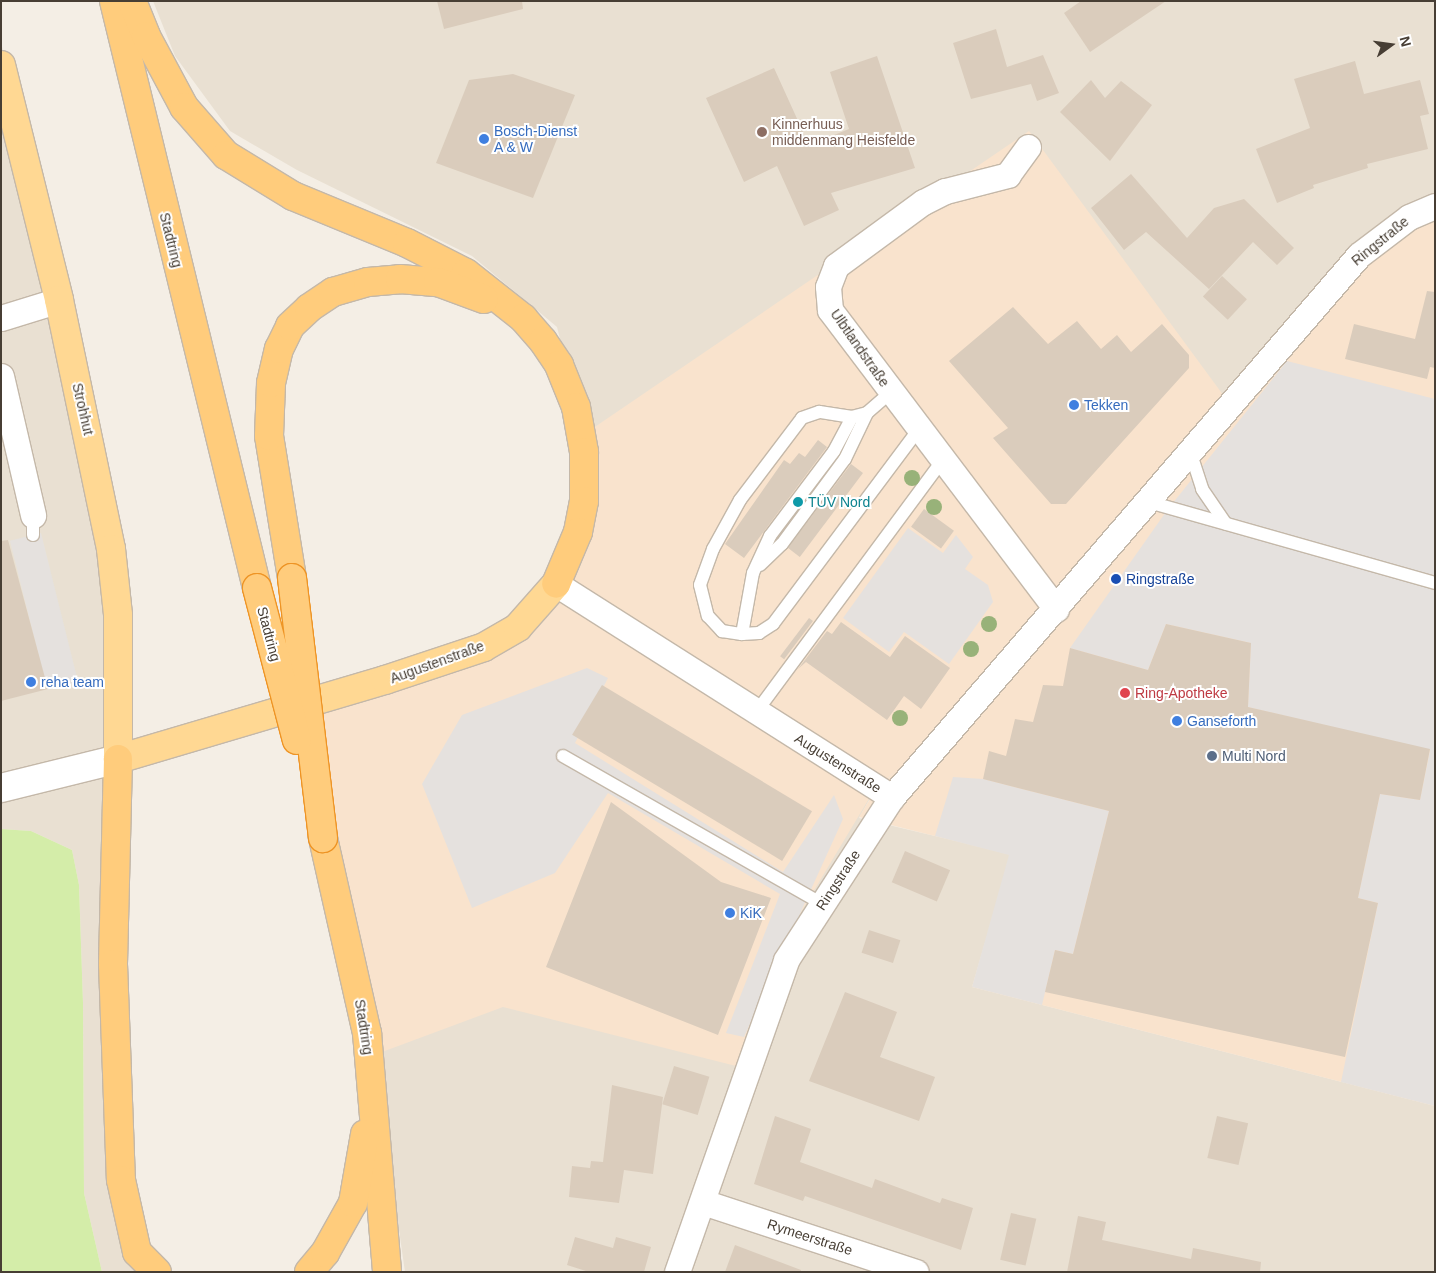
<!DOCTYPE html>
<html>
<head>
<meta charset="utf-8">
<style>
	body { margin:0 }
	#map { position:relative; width:1436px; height:1273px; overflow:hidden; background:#f4eee5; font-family:Helvetica,sans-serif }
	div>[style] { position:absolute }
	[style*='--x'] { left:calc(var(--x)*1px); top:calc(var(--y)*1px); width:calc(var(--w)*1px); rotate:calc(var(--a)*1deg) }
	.residential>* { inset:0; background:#e9e0d2 }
	.commercial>* { inset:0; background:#f9e3cd }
	.green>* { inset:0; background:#d4eda9 }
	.parking>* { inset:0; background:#e5e1de; transform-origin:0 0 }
	.building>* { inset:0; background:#daccbc; transform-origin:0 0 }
	.roads { filter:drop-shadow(1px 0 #c4b8a9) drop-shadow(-1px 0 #c4b8a9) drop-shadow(0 1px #c4b8a9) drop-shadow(0 -1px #c4b8a9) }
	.service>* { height:12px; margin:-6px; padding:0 6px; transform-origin:6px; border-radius:6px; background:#fff }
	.minor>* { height:25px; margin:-12.5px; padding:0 12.5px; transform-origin:12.5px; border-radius:12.5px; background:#fff }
	.tertiary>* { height:28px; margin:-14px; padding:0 14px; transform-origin:14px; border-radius:14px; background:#fff }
	.primary>* { height:28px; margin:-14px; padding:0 14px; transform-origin:14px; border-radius:14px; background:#ffd893 }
	.trunk>* { height:28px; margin:-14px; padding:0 14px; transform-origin:14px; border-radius:14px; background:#ffcc7c }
	.bridges { filter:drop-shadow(1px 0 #ee9425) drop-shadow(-1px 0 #ee9425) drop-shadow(0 1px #ee9425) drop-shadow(0 -1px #ee9425) }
	.trunk-bridge>* { height:28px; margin:-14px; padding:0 14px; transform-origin:14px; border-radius:14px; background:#ffcc7c }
	.trees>* { width:16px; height:16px; margin:-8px; border-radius:50%; background:#98b279 }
	.dots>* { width:14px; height:14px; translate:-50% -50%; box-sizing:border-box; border:2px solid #fff; border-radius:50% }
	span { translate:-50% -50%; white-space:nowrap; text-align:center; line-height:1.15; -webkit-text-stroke:4px #fff; paint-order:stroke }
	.education-label { font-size:14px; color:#785e54 }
	.left { translate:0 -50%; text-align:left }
	.shop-label { font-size:14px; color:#366cbe }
	.street-label { font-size:14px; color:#473e34 }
	.culture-label { font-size:14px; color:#0d838f }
	.transit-label { font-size:14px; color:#164399 }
	.health-label { font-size:14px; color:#be3a42 }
	.service-label { font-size:14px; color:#4e5e75 }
	.frame { position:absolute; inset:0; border:2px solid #473e34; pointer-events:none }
	.north { position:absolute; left:1366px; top:20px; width:50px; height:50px; -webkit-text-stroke:4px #fff; paint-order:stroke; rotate:76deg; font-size:14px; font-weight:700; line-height:20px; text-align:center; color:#473e34 }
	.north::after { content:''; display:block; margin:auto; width:18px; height:22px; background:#473e34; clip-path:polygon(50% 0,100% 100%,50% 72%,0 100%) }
</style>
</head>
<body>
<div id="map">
	<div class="residential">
		<div style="clip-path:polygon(153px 1px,1435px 1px,1435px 218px,1063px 603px,873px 793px,859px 818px,1011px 854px,972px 987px,1435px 1106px,1435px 1272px,405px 1272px,362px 971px,314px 700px,482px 650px,556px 586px,584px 434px,557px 327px,472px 256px,297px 170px,230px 131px,175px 56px)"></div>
		<div style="clip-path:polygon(1px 42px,130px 627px,119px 1136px,149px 1272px,102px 1272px,84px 1193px,83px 1003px,79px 885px,72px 850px,31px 831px,1px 829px)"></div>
	</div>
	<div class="commercial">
		<div style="clip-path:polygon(1029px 131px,1232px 407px,1359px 272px,1407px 231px,1435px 218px,1435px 1106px,972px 987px,1011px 855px,859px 817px,873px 794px,896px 770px,873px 792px,774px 957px,736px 1066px,503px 1007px,374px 1055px,365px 983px,314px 702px,483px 650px,556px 588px,583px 435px)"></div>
	</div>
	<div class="green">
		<div style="clip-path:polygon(1px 829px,31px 831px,72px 850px,79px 885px,83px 1003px,84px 1193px,102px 1272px,1px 1272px)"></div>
	</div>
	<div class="parking">
		<div style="clip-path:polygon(1287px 361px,1435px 399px,1435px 1106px,1341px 1082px,1378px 903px,1358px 898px,1380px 794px,1420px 800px,1430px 750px,1248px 707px,1251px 643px,1166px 624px,1148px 670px,1070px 648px,1168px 509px)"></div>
		<div style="clip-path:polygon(908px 528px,943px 553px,956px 535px,973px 557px,965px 569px,988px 585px,993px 602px,949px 664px,904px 632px,889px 652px,843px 618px)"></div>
		<div style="left:41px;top:533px;width:154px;height:32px;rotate:76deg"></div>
		<div style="clip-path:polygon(587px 668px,608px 678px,575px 743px,783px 872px,834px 795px,843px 819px,744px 1037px,726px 1033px,780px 894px,608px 793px,555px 873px,472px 908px,422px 784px,462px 715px)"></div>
		<div style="clip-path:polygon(953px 777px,983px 779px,1109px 811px,1073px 954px,1055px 950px,1042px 1005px,972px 987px,1009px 855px,935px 836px)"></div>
	</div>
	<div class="building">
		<div style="clip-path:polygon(437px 1px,522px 1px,523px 9px,444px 29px)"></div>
		<div style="clip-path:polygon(1081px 1px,1166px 1px,1090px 52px,1064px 13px)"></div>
		<div style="clip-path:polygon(996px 29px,1007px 67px,1043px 55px,1059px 93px,1037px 101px,1031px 84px,971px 99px,953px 43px)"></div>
		<div style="clip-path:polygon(877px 56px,915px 168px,831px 193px,839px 210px,804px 226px,777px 166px,744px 182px,706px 98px,774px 68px,809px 145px,849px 129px,830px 72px)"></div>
		<div style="clip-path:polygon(1355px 61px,1364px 94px,1420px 80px,1429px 114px,1420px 116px,1428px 149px,1367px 164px,1368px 168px,1313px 185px,1314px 188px,1277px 203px,1256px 149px,1310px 128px,1294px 79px)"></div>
		<div style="clip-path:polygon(513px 74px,575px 95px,533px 198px,436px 163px,469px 80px)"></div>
		<div style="clip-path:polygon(1091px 80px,1105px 98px,1121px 81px,1152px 105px,1110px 161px,1060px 112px)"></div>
		<div style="clip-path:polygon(1131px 174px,1187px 238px,1214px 208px,1244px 199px,1294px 248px,1277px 265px,1253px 242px,1209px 289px,1146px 232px,1124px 250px,1091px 208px)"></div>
		<div style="left:1222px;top:276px;width:34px;height:28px;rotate:43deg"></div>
		<div style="clip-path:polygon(1427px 291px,1435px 292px,1435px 368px,1430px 367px,1427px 379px,1345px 359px,1354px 324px,1415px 339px)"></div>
		<div style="clip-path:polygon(1013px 307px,1048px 344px,1077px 321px,1101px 349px,1117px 335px,1131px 352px,1162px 324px,1189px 355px,1189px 368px,1066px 504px,1051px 504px,993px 438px,1008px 428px,949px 361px)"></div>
		<div style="clip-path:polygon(818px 440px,827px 447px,744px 558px,725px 544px,784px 460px,790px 464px,799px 453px,805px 457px)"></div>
		<div style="left:851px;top:464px;width:15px;height:105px;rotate:37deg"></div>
		<div style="left:924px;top:509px;width:37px;height:22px;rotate:36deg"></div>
		<div style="clip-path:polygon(8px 540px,48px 689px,1px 701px,1px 541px)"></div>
		<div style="left:809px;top:618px;width:5px;height:48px;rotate:37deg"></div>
		<div style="clip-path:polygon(841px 622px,890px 657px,905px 636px,950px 668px,921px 709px,904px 696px,887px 720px,806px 662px,798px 669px,827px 631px,832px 634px)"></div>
		<div style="clip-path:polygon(1166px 624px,1251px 643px,1248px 707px,1430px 749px,1420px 800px,1380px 794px,1358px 898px,1378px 903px,1345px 1057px,1045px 992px,1055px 950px,1073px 954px,1109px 811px,983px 779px,989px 751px,1006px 756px,1015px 719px,1033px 722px,1043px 685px,1063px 686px,1070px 648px,1148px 670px)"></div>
		<div style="left:602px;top:685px;width:245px;height:58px;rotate:31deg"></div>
		<div style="clip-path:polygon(611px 802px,721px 882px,771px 898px,718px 1035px,546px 967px)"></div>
		<div style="left:905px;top:851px;width:49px;height:34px;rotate:23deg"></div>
		<div style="left:869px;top:930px;width:33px;height:24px;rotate:18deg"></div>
		<div style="clip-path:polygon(845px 992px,897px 1012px,880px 1057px,935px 1077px,919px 1121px,809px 1081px)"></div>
		<div style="left:674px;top:1066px;width:37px;height:40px;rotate:17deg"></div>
		<div style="clip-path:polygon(612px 1085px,663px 1097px,653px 1174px,624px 1170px,619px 1203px,569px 1197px,572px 1166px,590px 1168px,591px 1161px,603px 1162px)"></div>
		<div style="clip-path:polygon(775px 1116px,811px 1129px,800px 1162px,872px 1188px,875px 1179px,940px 1203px,942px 1198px,973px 1208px,961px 1250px,805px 1196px,803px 1201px,754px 1184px)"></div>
		<div style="left:1217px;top:1116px;width:32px;height:43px;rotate:13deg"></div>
		<div style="left:1011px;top:1213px;width:26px;height:48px;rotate:13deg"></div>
		<div style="clip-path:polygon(1078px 1216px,1106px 1222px,1102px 1240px,1191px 1259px,1193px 1248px,1261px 1262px,1260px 1272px,1067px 1272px)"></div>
		<div style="clip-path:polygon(575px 1237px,613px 1248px,616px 1237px,651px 1247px,644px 1272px,589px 1272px,567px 1265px)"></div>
		<div style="clip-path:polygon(735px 1245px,801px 1270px,801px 1272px,725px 1272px)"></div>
	</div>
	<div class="roads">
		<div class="service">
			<div style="--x:891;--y:392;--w:32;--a:139"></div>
			<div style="--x:867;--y:413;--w:16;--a:165"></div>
			<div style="--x:852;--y:417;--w:33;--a:-171"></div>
			<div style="--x:819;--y:412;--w:18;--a:161"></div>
			<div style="--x:802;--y:418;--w:103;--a:127.1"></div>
			<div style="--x:740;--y:500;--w:56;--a:118.9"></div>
			<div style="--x:713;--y:549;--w:38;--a:110"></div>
			<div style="--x:700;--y:585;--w:32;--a:76"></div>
			<div style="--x:708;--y:616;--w:21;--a:47"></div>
			<div style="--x:722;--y:631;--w:20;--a:9"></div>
			<div style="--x:742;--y:634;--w:17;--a:-3"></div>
			<div style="--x:759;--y:633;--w:17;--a:-33"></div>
			<div style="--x:773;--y:624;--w:242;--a:-53.2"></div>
			<div style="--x:1190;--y:451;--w:40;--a:72"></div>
			<div style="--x:1202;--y:489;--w:42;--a:55.6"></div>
			<div style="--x:1149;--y:502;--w:297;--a:15.8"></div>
			<div style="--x:33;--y:515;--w:20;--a:90"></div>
			<div style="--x:760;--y:565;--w:30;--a:-44"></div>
			<div style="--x:782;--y:544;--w:106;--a:-53.5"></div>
			<div style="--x:845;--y:459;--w:51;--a:-64.4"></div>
			<div style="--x:742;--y:634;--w:62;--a:-79.8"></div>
			<div style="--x:753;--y:573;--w:41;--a:-65.3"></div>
			<div style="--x:770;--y:536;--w:106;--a:-53"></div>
			<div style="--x:834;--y:451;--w:38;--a:-62"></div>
			<div style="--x:757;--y:711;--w:311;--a:-53.5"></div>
			<div style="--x:563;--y:756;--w:298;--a:29.7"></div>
		</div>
		<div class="minor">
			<div style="--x:1028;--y:147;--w:34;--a:126"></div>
			<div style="--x:1008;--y:175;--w:65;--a:165.7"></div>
			<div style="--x:945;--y:191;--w:25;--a:153"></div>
			<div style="--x:923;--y:202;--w:108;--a:143.7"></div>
			<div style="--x:836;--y:266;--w:22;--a:111"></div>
			<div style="--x:828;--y:287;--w:23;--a:85"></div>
			<div style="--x:830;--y:310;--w:375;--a:52.9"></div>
			<div style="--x:1;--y:318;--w:61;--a:-17.2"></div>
			<div style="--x:1;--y:376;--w:143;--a:77"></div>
			<div style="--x:556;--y:584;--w:398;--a:32.4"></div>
			<div style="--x:703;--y:1202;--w:224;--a:18.2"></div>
			<div style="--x:677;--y:1272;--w:330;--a:-70.7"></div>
			<div style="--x:786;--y:960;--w:194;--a:-57"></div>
			<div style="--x:892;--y:797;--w:715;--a:-49.25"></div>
			<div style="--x:1359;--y:255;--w:63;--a:-37.2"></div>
			<div style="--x:1409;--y:217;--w:28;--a:-23"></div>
		</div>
		<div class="tertiary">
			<div style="--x:1;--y:788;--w:121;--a:-13.9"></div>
		</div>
		<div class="primary">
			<div style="--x:1;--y:65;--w:242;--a:76.1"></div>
			<div style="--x:59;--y:300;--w:254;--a:78.2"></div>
			<div style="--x:111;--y:549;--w:66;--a:83.9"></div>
			<div style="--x:118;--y:615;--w:144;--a:90"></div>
			<div style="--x:118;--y:759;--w:278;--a:-16.5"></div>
			<div style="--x:385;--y:680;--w:104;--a:-18.4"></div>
			<div style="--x:484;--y:647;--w:39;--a:-30"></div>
			<div style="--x:518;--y:627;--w:57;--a:-48.5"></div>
		</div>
		<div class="trunk">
			<div style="--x:114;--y:1;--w:604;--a:76.31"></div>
			<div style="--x:132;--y:1;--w:38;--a:68"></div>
			<div style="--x:146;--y:36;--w:81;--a:61.8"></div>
			<div style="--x:184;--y:107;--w:64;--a:48.8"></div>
			<div style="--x:226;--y:155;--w:79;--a:31.5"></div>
			<div style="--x:293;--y:196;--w:123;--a:22.4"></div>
			<div style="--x:407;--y:243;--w:66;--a:27"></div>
			<div style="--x:466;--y:273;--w:73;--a:38.3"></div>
			<div style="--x:523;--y:318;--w:30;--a:49"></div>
			<div style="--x:543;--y:341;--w:29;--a:56"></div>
			<div style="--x:559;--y:365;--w:45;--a:68"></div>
			<div style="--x:576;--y:407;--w:46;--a:79.9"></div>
			<div style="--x:584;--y:452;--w:49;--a:90"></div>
			<div style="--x:584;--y:501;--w:32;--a:101"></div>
			<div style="--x:578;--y:532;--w:56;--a:112.9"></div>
			<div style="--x:292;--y:578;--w:144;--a:-99.2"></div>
			<div style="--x:269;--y:436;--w:53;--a:-87.8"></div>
			<div style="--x:271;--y:383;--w:35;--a:-77"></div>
			<div style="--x:279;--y:349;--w:25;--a:-64"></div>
			<div style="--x:290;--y:326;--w:26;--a:-43"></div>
			<div style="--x:309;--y:308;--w:29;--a:-34"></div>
			<div style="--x:333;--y:292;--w:36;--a:-16"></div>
			<div style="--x:368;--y:282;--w:32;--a:-5"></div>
			<div style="--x:400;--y:279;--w:38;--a:5"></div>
			<div style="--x:438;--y:282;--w:49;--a:20.3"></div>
			<div style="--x:118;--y:759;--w:205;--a:91.4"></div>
			<div style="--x:113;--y:964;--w:216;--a:87.9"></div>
			<div style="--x:121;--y:1180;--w:74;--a:77.5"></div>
			<div style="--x:137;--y:1252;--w:28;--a:45"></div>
			<div style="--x:323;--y:838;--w:200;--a:77.3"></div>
			<div style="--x:367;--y:1033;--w:240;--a:85.2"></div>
			<div style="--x:309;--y:1272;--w:25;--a:-50"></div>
			<div style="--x:325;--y:1253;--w:57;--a:-60.8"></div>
			<div style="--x:353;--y:1203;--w:70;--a:-80.1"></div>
		</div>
	</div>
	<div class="bridges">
		<div class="trunk-bridge">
			<div style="--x:292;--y:578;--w:262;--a:83.2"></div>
			<div style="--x:257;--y:588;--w:157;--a:75.3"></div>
		</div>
	</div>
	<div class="trees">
		<div style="left:912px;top:478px"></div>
		<div style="left:934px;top:507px"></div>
		<div style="left:989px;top:624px"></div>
		<div style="left:971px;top:649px"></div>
		<div style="left:900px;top:718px"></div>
	</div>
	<div class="dots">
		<div style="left:762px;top:132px;background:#8d6e63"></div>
		<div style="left:484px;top:139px;background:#3f7fe0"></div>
		<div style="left:1074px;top:405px;background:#3f7fe0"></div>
		<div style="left:798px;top:502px;background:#0f9aa8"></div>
		<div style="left:1116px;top:579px;background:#1a4fb4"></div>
		<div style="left:31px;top:682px;background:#3f7fe0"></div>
		<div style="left:1125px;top:693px;background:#e0444e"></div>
		<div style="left:1177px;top:721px;background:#3f7fe0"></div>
		<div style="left:1212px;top:756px;background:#5c6f8a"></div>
		<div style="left:730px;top:913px;background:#3f7fe0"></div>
	</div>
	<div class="education-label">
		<span class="left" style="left:772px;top:132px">Kinnerhuus<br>middenmang Heisfelde</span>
	</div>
	<div class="shop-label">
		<span class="left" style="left:494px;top:139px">Bosch-Dienst<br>A &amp; W</span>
		<span class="left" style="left:1084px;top:405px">Tekken</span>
		<span class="left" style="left:41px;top:682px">reha team</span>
		<span class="left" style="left:1187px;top:721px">Ganseforth</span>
		<span class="left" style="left:740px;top:913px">KiK</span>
	</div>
	<div class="street-label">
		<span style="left:171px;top:240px;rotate:76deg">Stadtring</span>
		<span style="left:1380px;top:241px;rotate:-39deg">Ringstraße</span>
		<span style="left:860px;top:348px;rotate:55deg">Ulbtlandstraße</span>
		<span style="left:83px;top:409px;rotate:77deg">Strohhut</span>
		<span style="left:269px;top:634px;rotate:75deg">Stadtring</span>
		<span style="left:437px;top:662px;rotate:-20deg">Augustenstraße</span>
		<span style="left:838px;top:763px;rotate:32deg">Augustenstraße</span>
		<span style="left:838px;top:880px;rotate:-57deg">Ringstraße</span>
		<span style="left:364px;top:1027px;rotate:81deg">Stadtring</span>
		<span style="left:810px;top:1237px;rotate:18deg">Rymeerstraße</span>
	</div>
	<div class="culture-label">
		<span class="left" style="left:808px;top:502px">TÜV Nord</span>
	</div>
	<div class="transit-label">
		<span class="left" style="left:1126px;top:579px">Ringstraße</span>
	</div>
	<div class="health-label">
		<span class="left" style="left:1135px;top:693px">Ring-Apotheke</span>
	</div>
	<div class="service-label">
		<span class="left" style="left:1222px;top:756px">Multi Nord</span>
	</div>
	<div class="frame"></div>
	<div class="north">N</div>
</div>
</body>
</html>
